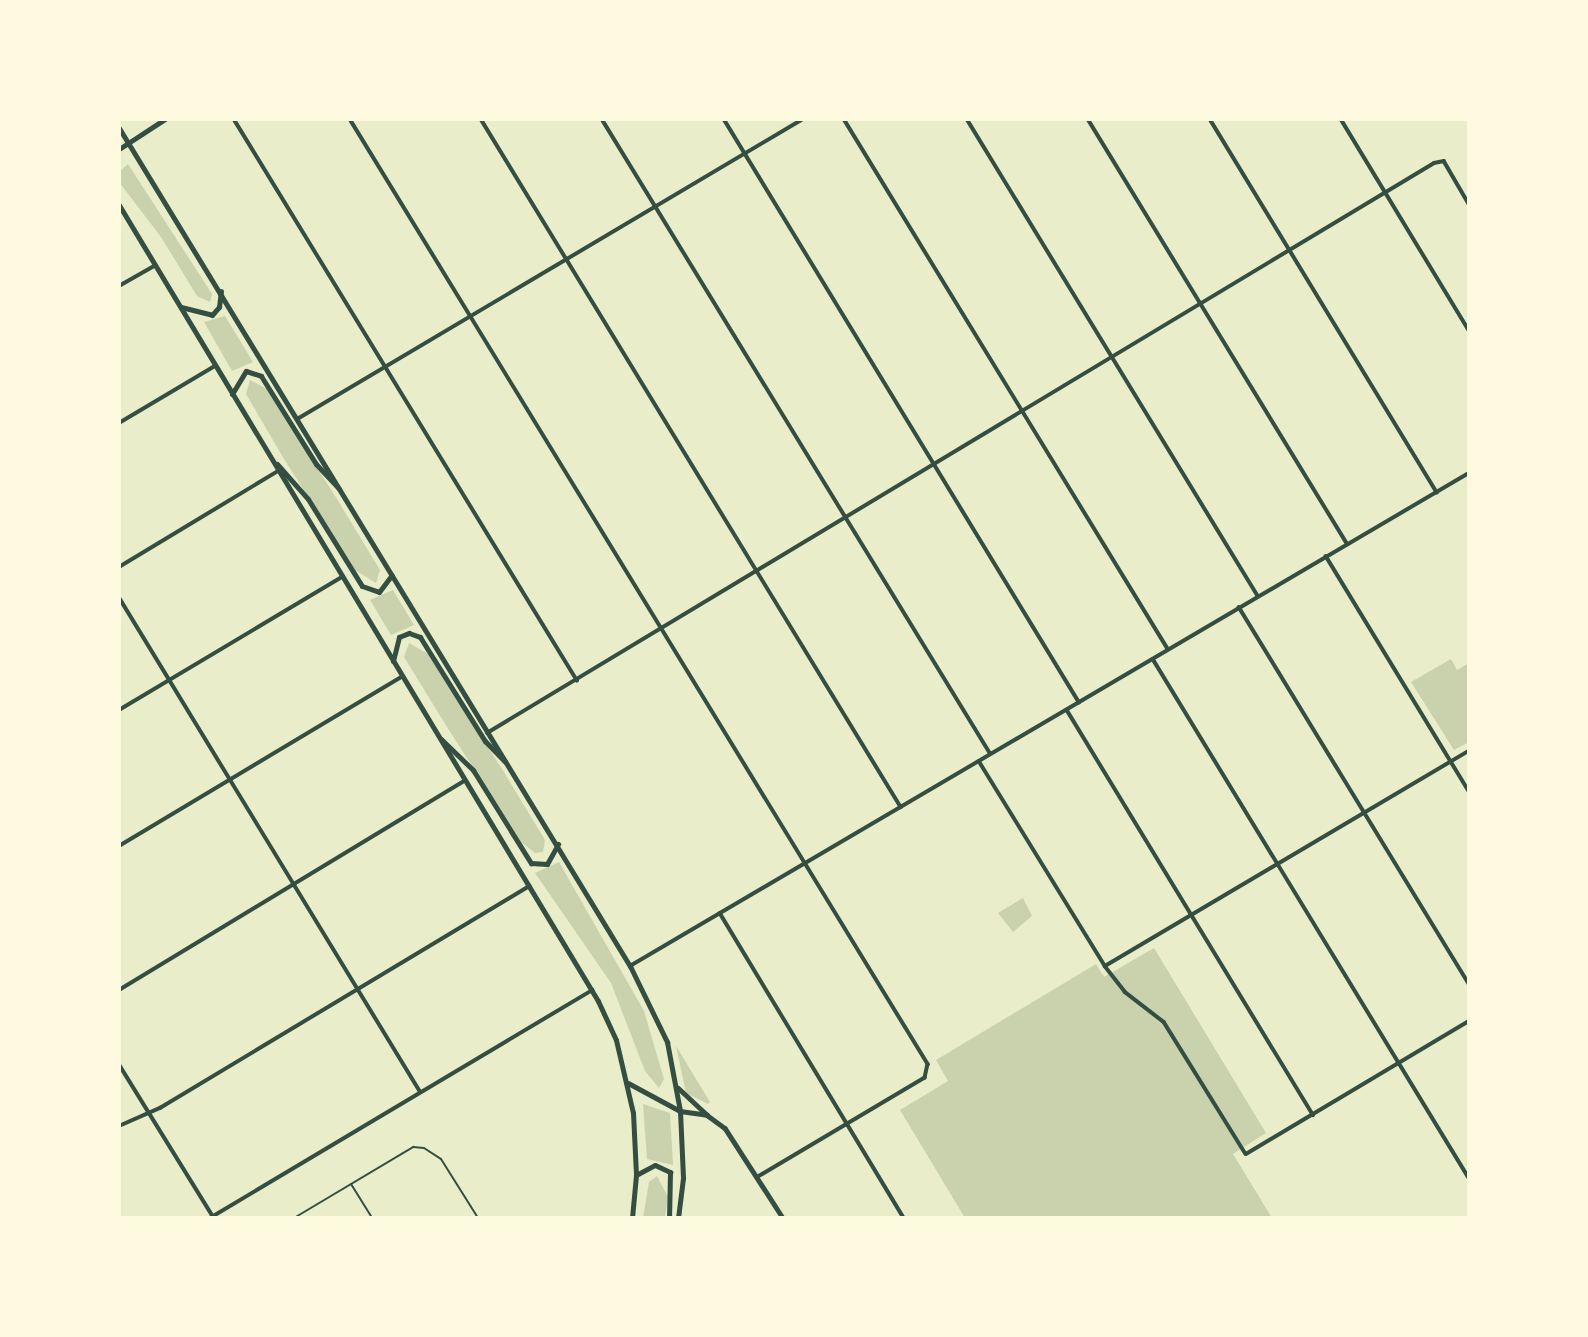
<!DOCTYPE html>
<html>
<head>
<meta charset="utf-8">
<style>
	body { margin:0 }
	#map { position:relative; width:1588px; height:1337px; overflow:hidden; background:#e9edc9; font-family:Mulish,sans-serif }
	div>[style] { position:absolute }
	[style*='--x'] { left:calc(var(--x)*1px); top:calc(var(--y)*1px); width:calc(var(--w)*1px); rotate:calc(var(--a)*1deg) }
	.green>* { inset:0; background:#cad2ad }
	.service>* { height:2px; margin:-1px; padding:0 1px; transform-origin:1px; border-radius:1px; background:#344e41 }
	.minor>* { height:3.5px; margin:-1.75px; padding:0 1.75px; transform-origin:1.75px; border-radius:1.75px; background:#344e41 }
	.tertiary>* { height:4.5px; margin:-2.25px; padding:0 2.25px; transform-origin:2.25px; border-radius:2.25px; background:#344e41 }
	.secondary>* { height:5px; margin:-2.5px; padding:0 2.5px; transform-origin:2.5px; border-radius:2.5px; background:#344e41 }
	.primary>* { height:5px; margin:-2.5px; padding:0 2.5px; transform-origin:2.5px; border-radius:2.5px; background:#344e41 }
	span { translate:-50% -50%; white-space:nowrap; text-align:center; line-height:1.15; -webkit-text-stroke:5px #fefae0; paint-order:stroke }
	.frame { position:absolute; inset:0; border:121px solid #fefae0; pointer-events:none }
</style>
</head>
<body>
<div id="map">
	<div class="green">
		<div style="clip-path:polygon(128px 164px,212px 294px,210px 302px,197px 296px,161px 237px,119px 182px,119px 172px)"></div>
		<div style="clip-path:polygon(225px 316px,253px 362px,232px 371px,204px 322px)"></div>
		<div style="clip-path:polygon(250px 380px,267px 389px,337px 499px,380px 570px,376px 583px,355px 570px,284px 459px,246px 394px)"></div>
		<div style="clip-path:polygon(393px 590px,414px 625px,391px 635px,370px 600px)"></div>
		<div style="clip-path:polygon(409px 643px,428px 654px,502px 769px,545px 840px,543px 852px,535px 853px,521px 842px,447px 727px,404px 657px)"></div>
		<div style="clip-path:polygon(1451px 659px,1457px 670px,1469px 663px,1469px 742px,1454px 750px,1411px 682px)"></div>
		<div style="clip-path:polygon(559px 862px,644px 1011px,664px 1079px,659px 1088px,645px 1071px,611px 983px,535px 873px)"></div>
		<div style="clip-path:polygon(1023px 898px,1032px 916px,1013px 932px,998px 913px)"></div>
		<div style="clip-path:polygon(1154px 948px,1266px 1133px,1233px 1154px,1272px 1218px,965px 1218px,900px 1110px,948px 1081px,936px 1060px,1096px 964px,1104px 977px)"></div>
		<div style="clip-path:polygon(676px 1046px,710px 1102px,708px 1104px,686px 1093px)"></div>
		<div style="clip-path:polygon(643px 1104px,670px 1113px,673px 1165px,647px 1159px)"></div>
		<div style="clip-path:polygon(657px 1176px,668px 1197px,665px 1218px,643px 1218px,649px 1182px)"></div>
	</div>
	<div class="service">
		<div style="--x:351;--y:1184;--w:40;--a:58"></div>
		<div style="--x:294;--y:1218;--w:139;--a:-30.8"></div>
		<div style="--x:413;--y:1147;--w:11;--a:5"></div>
		<div style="--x:424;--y:1148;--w:20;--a:33"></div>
		<div style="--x:441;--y:1159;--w:70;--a:57.9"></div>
	</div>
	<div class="minor">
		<div style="--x:234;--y:119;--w:658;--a:58.56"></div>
		<div style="--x:350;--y:119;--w:1108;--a:58.55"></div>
		<div style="--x:928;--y:1064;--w:14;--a:102"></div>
		<div style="--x:925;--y:1078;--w:194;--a:149.3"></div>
		<div style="--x:481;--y:119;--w:806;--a:58.6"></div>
		<div style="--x:602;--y:119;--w:743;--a:58.53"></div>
		<div style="--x:724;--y:119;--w:683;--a:58.66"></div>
		<div style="--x:844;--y:119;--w:621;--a:58.56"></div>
		<div style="--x:967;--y:119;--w:559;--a:58.61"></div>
		<div style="--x:1088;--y:119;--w:498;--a:58.6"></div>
		<div style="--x:1210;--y:119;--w:437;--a:58.7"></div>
		<div style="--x:1341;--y:119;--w:247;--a:58.8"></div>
		<div style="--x:119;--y:286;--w:40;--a:-29.7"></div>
		<div style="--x:299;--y:418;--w:586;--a:-30.68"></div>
		<div style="--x:119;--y:423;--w:112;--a:-30.7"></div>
		<div style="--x:1326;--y:556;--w:275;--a:58.7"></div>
		<div style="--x:119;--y:567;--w:186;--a:-31.1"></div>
		<div style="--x:119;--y:597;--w:578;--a:58.65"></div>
		<div style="--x:1239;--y:607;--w:442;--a:58.6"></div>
		<div style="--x:1153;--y:659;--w:608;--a:58.66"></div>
		<div style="--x:119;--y:710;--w:260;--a:-30.8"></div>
		<div style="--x:1067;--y:710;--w:474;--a:58.7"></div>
		<div style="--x:487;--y:733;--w:1105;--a:-31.04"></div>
		<div style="--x:1434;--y:163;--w:10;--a:-11"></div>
		<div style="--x:1444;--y:161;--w:50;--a:59.8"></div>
		<div style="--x:979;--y:761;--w:241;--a:58.4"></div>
		<div style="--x:1105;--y:966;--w:33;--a:52"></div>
		<div style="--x:1125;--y:992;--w:49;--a:37.6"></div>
		<div style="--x:1164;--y:1022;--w:155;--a:58.2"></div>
		<div style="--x:1246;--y:1154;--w:260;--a:-30.8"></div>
		<div style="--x:119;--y:846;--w:329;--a:-30.9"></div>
		<div style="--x:720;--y:913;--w:356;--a:58.9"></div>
		<div style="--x:630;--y:966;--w:973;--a:-30.44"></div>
		<div style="--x:1105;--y:966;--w:423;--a:-30.6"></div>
		<div style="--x:119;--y:990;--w:403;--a:-31.2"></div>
		<div style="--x:119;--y:1064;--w:179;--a:58.3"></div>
		<div style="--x:119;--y:1126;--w:45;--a:-23.7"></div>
		<div style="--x:160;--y:1108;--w:431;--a:-31"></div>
		<div style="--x:210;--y:1218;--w:445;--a:-30.8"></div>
	</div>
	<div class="tertiary">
		<div style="--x:680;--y:1111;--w:27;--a:8"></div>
		<div style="--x:707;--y:1115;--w:22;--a:36"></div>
		<div style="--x:725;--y:1128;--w:107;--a:57.2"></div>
	</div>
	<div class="secondary">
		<div style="--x:119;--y:149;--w:55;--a:-33.1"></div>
	</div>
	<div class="primary">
		<div style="--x:119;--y:128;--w:982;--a:58.63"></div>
		<div style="--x:630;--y:966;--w:85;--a:64"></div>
		<div style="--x:667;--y:1042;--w:70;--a:79.3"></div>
		<div style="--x:680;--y:1111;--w:67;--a:87.4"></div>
		<div style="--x:683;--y:1178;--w:40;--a:97.1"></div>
		<div style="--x:119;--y:205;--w:929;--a:58.96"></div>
		<div style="--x:598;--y:1001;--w:43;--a:65.2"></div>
		<div style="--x:616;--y:1040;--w:75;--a:76.9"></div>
		<div style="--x:633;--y:1113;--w:62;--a:87.2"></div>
		<div style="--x:636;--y:1175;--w:43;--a:95.3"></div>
		<div style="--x:181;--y:307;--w:32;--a:14"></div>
		<div style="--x:212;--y:315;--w:11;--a:-49"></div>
		<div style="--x:219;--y:307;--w:16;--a:-83"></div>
		<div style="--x:232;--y:394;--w:27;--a:-59"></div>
		<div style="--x:246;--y:371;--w:16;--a:18"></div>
		<div style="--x:261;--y:376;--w:104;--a:58"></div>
		<div style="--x:316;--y:464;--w:34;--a:47"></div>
		<div style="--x:277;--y:464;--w:47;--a:48.5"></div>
		<div style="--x:308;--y:499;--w:102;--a:58.2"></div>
		<div style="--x:362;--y:586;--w:18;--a:19"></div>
		<div style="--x:379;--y:592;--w:21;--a:-53"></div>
		<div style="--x:393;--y:661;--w:25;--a:-76"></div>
		<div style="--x:399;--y:637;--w:11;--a:-22"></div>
		<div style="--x:409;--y:633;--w:12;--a:20"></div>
		<div style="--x:420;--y:637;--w:123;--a:58"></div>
		<div style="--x:485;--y:741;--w:29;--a:46"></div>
		<div style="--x:441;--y:739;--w:45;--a:44.1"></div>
		<div style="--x:473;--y:770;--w:110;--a:58.1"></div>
		<div style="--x:531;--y:863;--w:16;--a:4"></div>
		<div style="--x:547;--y:864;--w:23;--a:-61"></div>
		<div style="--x:628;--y:1083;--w:59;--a:28.3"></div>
		<div style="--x:678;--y:1088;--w:40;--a:43"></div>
		<div style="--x:636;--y:1175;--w:21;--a:-28"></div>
		<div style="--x:655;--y:1165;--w:17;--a:25"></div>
		<div style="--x:670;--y:1172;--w:46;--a:91.2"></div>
	</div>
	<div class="frame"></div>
</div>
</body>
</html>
